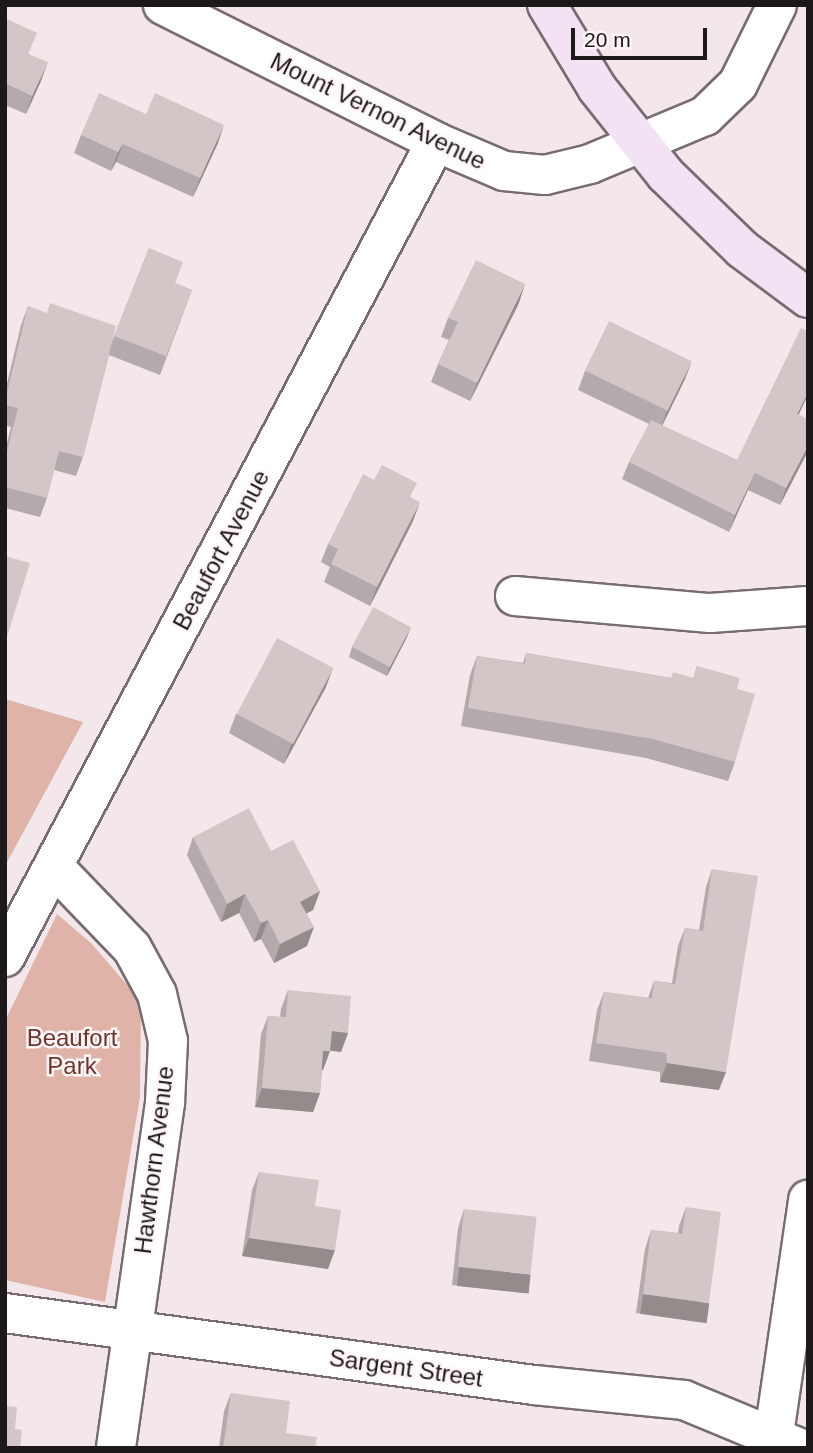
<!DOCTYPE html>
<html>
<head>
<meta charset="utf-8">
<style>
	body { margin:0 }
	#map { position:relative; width:813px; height:1453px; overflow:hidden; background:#f3e7ec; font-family:Helvetica,sans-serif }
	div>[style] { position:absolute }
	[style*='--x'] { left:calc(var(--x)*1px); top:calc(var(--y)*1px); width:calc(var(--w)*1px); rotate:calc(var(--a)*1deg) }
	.green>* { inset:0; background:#dfb3a7 }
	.roads { filter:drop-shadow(2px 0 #776c71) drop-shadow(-2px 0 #776c71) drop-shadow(0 2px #776c71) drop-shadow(0 -2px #776c71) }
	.street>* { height:38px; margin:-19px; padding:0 19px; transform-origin:19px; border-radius:19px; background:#fff }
	.secondary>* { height:38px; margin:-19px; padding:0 19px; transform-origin:19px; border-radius:19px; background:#f2e2f3 }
	.wall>* { inset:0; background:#b5aaab }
	.shaded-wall>* { inset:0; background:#948b8b; transform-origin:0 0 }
	.building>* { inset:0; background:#d3c6c7; transform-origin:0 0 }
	span { translate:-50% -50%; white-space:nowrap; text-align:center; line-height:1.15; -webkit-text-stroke:5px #fef5f9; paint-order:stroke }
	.street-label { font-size:24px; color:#1d181a }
	.park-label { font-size:24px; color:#6f3527 }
	.frame { position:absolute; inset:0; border:7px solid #1d181a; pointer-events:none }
	.scale { position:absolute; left:571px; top:28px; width:136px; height:32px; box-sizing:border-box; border:4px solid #1d181a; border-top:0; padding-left:9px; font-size:21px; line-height:24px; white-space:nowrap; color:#1d181a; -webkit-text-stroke:5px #fef5f9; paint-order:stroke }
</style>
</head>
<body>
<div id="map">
	<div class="green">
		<div style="clip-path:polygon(5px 699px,83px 722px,5px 866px)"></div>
		<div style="clip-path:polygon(57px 914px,91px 943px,141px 1001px,140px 1097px,105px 1302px,5px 1280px,5px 1021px)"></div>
	</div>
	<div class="roads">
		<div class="street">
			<div style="--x:163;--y:5;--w:305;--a:26.6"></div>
			<div style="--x:436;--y:142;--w:74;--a:23.1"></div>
			<div style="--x:504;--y:171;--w:41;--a:5.6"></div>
			<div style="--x:545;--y:175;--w:46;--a:-13.7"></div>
			<div style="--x:590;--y:164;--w:125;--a:-22.7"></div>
			<div style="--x:705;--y:116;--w:46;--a:-44.1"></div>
			<div style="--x:738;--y:84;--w:88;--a:-63.7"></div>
			<div style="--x:515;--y:596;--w:196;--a:5"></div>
			<div style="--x:710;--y:613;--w:98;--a:-4.1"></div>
			<div style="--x:54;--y:867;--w:112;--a:46.1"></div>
			<div style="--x:132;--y:948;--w:52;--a:61.5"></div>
			<div style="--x:157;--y:994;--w:48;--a:76.8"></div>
			<div style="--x:168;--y:1041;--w:62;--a:92.8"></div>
			<div style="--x:165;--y:1103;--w:348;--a:98.1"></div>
			<div style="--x:5;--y:957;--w:922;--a:-62.13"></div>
			<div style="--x:5;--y:1313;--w:534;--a:7.75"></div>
			<div style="--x:534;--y:1385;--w:151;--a:5.7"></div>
			<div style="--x:684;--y:1400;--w:126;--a:22.5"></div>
			<div style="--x:772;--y:1448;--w:251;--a:-81.7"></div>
		</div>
		<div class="secondary">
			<div style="--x:547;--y:5;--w:97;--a:58.9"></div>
			<div style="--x:597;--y:88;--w:111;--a:51.6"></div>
			<div style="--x:666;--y:175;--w:106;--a:44.2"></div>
			<div style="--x:742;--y:249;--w:82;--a:36.6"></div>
		</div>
	</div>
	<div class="wall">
		<div style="clip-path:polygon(5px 18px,29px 54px,41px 81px,26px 114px,5px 105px)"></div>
		<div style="clip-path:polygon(146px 114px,218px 143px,193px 197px,116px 162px,111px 171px,74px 153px,81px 135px)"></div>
		<div style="clip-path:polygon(149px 248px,175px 283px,192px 290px,160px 375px,109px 355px,83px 457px,76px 476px,54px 470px,47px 498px,40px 517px,5px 508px,5px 451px,11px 427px,5px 425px,5px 392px,21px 325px,28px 306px,111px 344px)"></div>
		<div style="clip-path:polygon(519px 303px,470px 401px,431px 382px,438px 364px,449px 340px,441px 337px,448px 318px)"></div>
		<div style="clip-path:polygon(585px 371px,685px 379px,662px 426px,737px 460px,799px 415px,808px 451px,780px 505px,748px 490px,729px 532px,622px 479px,629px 462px,649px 424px,578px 390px)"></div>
		<div style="clip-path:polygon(412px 498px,413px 521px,370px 606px,324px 582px,330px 567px,321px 562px,328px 544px)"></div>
		<div style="clip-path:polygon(407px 637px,387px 676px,349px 657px,352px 647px)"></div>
		<div style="clip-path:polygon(526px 653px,671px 678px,693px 678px,697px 666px,737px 689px,735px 762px,728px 781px,646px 758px,461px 726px,470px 675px,477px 656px,523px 663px)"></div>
		<div style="clip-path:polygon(326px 687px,284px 764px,229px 733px,236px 714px)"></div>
		<div style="clip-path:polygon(193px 837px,320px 891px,313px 910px,307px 913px,307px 946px,274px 963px,261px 939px,254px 942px,239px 913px,221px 922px,187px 855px)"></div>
		<div style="clip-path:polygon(712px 869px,719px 1090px,660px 1082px,660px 1072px,589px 1061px,597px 1010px,604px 992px,648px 998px,654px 981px,672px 983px,678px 946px,685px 928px,699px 930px,706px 887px)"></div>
		<div style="clip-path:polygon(288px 990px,348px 1033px,341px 1052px,330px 1050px,323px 1070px,322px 1070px,320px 1093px,313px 1112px,255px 1107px,261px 1034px,268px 1016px,280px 1017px,281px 1009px)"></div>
		<div style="clip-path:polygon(259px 1172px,315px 1206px,328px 1269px,242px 1256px,252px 1190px)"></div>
		<div style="clip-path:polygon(686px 1207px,702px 1322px,636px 1313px,645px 1249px,651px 1230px,678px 1233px,679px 1226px)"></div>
		<div style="clip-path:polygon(464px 1209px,524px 1293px,452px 1285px,458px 1228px)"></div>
		<div style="clip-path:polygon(231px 1393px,286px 1433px,315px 1448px,219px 1448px,224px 1411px)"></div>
	</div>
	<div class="shaded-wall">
		<div style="clip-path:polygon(48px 62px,41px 81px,26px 114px,32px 96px)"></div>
		<div style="clip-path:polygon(224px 125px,218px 143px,193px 197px,200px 178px)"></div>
		<div style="clip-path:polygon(123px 144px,116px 162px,111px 171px,118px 152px)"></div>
		<div style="clip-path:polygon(525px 284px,519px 303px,470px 401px,477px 383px)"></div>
		<div style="clip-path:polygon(692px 361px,685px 379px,660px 430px,667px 411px)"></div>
		<div style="clip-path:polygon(808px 392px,808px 395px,791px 431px,797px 414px)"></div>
		<div style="clip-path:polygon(808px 446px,808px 451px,780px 505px,786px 488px)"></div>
		<div style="clip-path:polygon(755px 473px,748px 490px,729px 532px,735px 515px)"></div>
		<div style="clip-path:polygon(420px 502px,413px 521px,370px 606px,377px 587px)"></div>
		<div style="clip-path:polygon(411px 627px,407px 637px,387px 676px,390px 666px)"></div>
		<div style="clip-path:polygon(333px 668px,326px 687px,284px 764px,291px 745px)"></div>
		<div style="clip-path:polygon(320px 891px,313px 910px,294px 920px,300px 902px)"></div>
		<div style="clip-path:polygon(245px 894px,239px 913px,221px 922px,227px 904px)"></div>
		<div style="clip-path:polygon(268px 920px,261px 939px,254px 942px,261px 923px)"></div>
		<div style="clip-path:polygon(314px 927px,307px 946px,274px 963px,280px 944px)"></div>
		<div style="clip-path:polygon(332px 1031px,348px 1033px,341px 1052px,325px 1050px)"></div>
		<div style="clip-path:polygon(323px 1051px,330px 1051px,323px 1070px,316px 1069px)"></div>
		<div style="clip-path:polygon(667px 1063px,726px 1072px,719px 1090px,660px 1082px)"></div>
		<div style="clip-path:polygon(262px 1088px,320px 1093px,313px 1112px,255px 1107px)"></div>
		<div style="clip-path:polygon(249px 1238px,335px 1250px,328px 1269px,242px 1256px)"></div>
		<div style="left:459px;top:1267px;width:72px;height:19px;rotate:6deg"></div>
		<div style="left:643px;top:1294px;width:67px;height:20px;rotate:8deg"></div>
	</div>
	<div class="building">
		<div style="clip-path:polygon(5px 18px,37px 33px,28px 54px,48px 62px,32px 96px,5px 83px)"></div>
		<div style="clip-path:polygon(99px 93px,146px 114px,155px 93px,224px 125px,200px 178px,123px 144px,118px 152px,81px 135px)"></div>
		<div style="clip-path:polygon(149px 248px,183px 262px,175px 283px,192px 290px,166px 356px,114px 336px)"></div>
		<div style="clip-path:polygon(476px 260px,525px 284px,477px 383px,438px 364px,458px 322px,448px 318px)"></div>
		<div style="clip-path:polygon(50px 303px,116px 326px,83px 457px,59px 451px,47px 498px,5px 487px,5px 459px,18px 408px,5px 405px,5px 401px,28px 306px,47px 313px)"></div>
		<div style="left:609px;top:321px;width:92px;height:55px;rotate:26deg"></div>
		<div style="clip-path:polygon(801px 328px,808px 331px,808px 392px,797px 414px,808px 419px,808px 446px,786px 488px,755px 473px,735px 515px,629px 462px,651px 420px,737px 460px)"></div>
		<div style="clip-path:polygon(382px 465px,417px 483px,410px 497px,420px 502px,377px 587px,331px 564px,338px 549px,328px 544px,363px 474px,374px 480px)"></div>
		<div style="clip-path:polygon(5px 556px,30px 563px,5px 643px)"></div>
		<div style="left:373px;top:607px;width:43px;height:45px;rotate:28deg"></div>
		<div style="left:277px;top:638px;width:64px;height:86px;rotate:28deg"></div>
		<div style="clip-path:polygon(526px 653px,671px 678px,673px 672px,693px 678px,697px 666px,740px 678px,737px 689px,755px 694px,735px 762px,653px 739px,468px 708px,477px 656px,525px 664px)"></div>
		<div style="clip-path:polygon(249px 808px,271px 851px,293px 840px,320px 891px,300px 902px,314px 927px,280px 944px,268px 920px,261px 923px,245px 894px,227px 904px,193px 837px)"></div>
		<div style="clip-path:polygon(712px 869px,758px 876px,726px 1072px,667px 1063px,666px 1053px,596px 1043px,604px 992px,652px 998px,654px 981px,675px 984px,685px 928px,703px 931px)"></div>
		<div style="clip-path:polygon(288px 990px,351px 996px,348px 1033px,332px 1031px,330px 1051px,323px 1051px,320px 1093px,262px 1088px,268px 1016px,286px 1017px)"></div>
		<div style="clip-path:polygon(259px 1172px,319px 1180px,315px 1206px,341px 1210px,335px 1250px,249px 1238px)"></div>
		<div style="clip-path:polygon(686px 1207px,721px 1212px,709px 1303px,643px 1294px,651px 1230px,682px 1234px)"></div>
		<div style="left:464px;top:1209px;width:73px;height:58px;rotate:6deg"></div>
		<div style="clip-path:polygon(231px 1393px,290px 1401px,286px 1433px,317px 1437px,315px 1448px,223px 1448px)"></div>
		<div style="clip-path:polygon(5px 1406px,17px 1407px,15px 1429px,22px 1430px,20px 1448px,5px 1448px)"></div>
	</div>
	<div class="street-label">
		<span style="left:378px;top:111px;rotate:26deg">Mount Vernon Avenue</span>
		<span style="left:221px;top:550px;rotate:-62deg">Beaufort Avenue</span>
		<span style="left:154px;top:1160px;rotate:-83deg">Hawthorn Avenue</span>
		<span style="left:406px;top:1368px;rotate:8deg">Sargent Street</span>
	</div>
	<div class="park-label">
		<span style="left:72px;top:1052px">Beaufort<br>Park</span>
	</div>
	<div class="frame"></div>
	<div class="scale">20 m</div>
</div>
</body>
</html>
